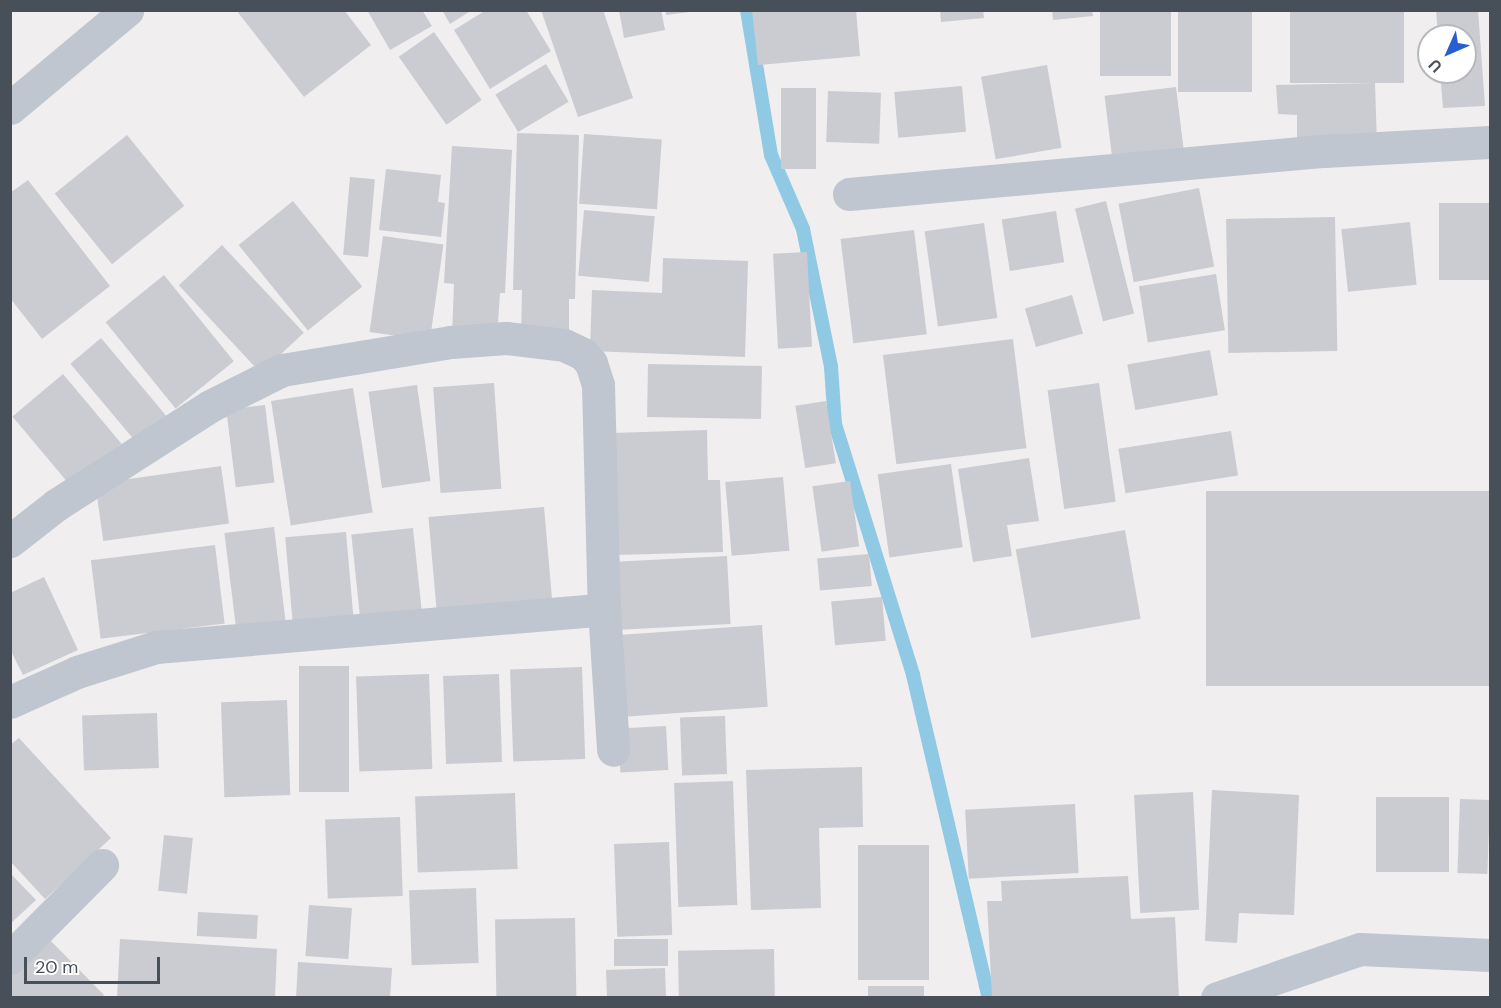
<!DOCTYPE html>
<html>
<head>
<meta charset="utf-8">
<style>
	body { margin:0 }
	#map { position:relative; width:1501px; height:1008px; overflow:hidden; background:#f0eeee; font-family:"DM Sans",sans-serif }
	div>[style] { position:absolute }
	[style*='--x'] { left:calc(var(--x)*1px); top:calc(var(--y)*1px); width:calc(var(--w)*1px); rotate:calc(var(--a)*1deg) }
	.stream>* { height:14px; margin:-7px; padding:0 7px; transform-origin:7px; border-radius:7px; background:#90c9e4 }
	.building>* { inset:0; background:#cbccd2; transform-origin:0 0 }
	.minor>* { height:33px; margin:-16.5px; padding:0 16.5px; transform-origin:16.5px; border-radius:16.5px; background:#bfc6cf }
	span { translate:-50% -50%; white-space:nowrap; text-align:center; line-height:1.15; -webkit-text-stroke:5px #fff; paint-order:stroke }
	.frame { position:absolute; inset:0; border:12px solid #474f59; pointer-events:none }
	.north { position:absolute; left:1417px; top:24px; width:60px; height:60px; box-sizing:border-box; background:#fff; border:2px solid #b5b9bd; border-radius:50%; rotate:225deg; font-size:16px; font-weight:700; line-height:24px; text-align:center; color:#474f59 }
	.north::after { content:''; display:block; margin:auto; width:21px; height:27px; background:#285ed0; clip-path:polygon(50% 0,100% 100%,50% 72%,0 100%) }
	.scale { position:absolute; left:24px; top:957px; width:136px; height:27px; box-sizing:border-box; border:3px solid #474f59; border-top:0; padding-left:8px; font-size:18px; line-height:21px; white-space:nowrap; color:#474f59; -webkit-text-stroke:4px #fff; paint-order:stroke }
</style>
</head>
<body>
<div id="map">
	<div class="stream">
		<div style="--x:747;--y:10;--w:147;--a:80.6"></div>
		<div style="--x:771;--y:155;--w:81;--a:66.6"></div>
		<div style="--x:803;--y:229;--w:141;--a:78.5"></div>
		<div style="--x:831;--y:367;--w:57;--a:86"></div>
		<div style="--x:835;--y:424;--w:263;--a:72.7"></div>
		<div style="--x:913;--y:675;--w:332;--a:76.8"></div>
	</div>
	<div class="building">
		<div style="clip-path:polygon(236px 10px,344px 10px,371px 45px,304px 97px)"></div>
		<div style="clip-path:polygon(367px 10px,422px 10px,432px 26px,390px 50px)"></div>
		<div style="clip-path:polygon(442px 10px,472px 10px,450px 24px)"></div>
		<div style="clip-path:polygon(486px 10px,526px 10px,551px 51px,490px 89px,454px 30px)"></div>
		<div style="clip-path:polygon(541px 10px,603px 10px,633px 98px,578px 117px)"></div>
		<div style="clip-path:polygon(619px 10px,661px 10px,665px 30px,624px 38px)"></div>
		<div style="clip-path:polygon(666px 10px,690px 10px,690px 12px,666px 15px)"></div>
		<div style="clip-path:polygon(752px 10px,856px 10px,860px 56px,758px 65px)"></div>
		<div style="clip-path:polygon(940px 10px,983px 10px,984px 18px,941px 22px)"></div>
		<div style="clip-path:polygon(1052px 10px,1092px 10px,1093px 16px,1053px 20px)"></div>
		<div style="left:1100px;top:10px;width:71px;height:66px"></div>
		<div style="left:1178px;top:10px;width:74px;height:82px"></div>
		<div style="left:1290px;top:10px;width:114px;height:73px"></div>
		<div style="clip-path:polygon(1436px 10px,1478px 10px,1485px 106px,1443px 108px,1440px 72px,1465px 72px,1465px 36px,1438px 36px)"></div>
		<div style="left:434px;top:32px;width:83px;height:43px;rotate:55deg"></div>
		<div style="left:546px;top:64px;width:44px;height:59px;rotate:59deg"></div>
		<div style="left:1047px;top:65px;width:84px;height:67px;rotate:80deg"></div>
		<div style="clip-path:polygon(1375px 83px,1377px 145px,1297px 146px,1297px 115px,1278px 114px,1276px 85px)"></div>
		<div style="left:962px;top:86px;width:46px;height:68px;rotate:85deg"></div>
		<div style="left:1176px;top:87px;width:72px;height:72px;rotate:83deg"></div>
		<div style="left:781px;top:88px;width:35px;height:81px"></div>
		<div style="left:828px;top:91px;width:53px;height:51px;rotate:2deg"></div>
		<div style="clip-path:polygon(517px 133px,579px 135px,575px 299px,569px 299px,569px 336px,521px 335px,522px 290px,513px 290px)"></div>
		<div style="left:584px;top:134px;width:78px;height:70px;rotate:4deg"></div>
		<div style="left:127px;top:135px;width:91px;height:93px;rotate:51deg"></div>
		<div style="clip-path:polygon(452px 146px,512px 150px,505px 293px,500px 293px,497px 337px,452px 335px,454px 284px,444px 283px)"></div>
		<div style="clip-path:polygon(386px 169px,441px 175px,438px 202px,445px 203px,441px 237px,379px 230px)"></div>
		<div style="left:350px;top:177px;width:25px;height:78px;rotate:5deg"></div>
		<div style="clip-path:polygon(28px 180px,110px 286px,42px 339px,10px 298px,10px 193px)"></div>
		<div style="left:1199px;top:188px;width:80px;height:82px;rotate:79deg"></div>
		<div style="left:293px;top:201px;width:110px;height:70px;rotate:51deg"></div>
		<div style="left:1106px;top:201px;width:116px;height:32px;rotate:76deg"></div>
		<div style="left:1490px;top:203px;width:77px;height:51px;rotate:90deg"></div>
		<div style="left:584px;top:210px;width:71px;height:66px;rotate:5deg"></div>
		<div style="left:1056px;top:211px;width:52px;height:55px;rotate:81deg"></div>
		<div style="left:1335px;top:217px;width:134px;height:109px;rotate:89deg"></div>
		<div style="left:1410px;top:222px;width:63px;height:69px;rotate:84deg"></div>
		<div style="left:984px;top:223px;width:96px;height:60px;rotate:82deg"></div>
		<div style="left:914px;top:230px;width:105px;height:74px;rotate:83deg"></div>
		<div style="left:383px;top:236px;width:61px;height:97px;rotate:8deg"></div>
		<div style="left:222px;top:245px;width:120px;height:59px;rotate:47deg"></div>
		<div style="left:807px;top:252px;width:95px;height:34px;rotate:87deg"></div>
		<div style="clip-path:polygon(663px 258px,748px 261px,745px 357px,590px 351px,592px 290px,662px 293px)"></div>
		<div style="left:1216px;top:274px;width:57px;height:78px;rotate:81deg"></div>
		<div style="left:164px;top:275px;width:111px;height:75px;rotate:51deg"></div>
		<div style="left:1072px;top:295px;width:40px;height:49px;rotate:74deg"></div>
		<div style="left:101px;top:338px;width:104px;height:40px;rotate:50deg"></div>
		<div style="left:1013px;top:339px;width:110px;height:131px;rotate:83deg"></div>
		<div style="left:1210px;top:350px;width:46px;height:84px;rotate:80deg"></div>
		<div style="left:648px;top:364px;width:114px;height:53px;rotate:1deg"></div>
		<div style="left:63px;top:374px;width:91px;height:66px;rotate:50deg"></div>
		<div style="left:494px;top:383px;width:106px;height:61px;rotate:86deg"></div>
		<div style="left:1099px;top:383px;width:120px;height:52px;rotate:82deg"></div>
		<div style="left:417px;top:385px;width:97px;height:49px;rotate:82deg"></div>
		<div style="left:353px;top:388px;width:126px;height:83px;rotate:81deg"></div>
		<div style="left:826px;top:401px;width:63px;height:31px;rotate:81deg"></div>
		<div style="left:265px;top:405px;width:78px;height:39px;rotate:83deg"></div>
		<div style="clip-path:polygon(707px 430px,708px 480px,720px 480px,723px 552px,616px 555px,612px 433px)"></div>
		<div style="left:1231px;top:431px;width:45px;height:114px;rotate:81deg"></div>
		<div style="clip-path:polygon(1029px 458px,1039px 521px,1007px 525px,1012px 556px,973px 562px,958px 469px)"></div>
		<div style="left:951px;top:464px;width:84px;height:74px;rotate:82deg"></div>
		<div style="left:221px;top:466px;width:58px;height:127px;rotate:82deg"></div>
		<div style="left:783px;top:477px;width:74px;height:58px;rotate:85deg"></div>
		<div style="left:850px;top:481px;width:66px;height:38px;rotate:82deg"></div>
		<div style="left:1490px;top:491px;width:195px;height:284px;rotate:90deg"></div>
		<div style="left:544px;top:507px;width:97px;height:116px;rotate:85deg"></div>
		<div style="left:274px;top:527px;width:100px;height:50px;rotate:83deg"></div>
		<div style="left:413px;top:528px;width:89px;height:62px;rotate:84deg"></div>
		<div style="left:1125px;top:530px;width:90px;height:111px;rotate:80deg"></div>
		<div style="left:346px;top:532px;width:88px;height:61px;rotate:85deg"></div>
		<div style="left:215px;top:545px;width:79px;height:125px;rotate:83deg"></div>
		<div style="left:869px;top:554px;width:32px;height:52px;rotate:85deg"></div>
		<div style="left:727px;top:556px;width:68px;height:116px;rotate:87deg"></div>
		<div style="clip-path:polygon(44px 577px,78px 650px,23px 675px,10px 649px,10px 593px)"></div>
		<div style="left:882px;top:597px;width:44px;height:51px;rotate:85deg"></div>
		<div style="left:762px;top:625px;width:82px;height:151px;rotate:86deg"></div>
		<div style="left:299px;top:666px;width:50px;height:126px"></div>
		<div style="left:582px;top:667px;width:92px;height:72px;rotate:88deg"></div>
		<div style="left:429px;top:674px;width:95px;height:73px;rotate:88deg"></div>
		<div style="left:499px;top:674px;width:88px;height:56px;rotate:88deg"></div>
		<div style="left:287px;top:700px;width:95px;height:66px;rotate:88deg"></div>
		<div style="left:157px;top:713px;width:55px;height:75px;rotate:88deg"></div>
		<div style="left:725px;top:716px;width:58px;height:45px;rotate:88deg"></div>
		<div style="left:666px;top:726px;width:44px;height:48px;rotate:87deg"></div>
		<div style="clip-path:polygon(19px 738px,111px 838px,45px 899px,10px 861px,10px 745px)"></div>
		<div style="clip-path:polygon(862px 767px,863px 827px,819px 828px,821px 908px,751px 910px,746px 770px)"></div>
		<div style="left:733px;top:781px;width:124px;height:59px;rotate:88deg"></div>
		<div style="clip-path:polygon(1212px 790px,1299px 795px,1294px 915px,1239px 913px,1237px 943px,1205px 941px)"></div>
		<div style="left:1193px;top:792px;width:118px;height:59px;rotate:87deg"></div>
		<div style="left:515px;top:793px;width:76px;height:100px;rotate:88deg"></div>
		<div style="left:1376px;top:797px;width:73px;height:75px"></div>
		<div style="left:1460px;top:799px;width:30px;height:74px;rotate:2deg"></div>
		<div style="left:1075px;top:804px;width:69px;height:110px;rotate:87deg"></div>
		<div style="left:400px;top:817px;width:79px;height:75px;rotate:88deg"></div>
		<div style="left:164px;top:835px;width:29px;height:56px;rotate:6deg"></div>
		<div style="left:669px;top:842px;width:93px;height:55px;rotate:88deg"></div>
		<div style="left:858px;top:845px;width:71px;height:135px"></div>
		<div style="clip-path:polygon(10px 873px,36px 900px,10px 924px)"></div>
		<div style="clip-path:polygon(1128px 876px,1131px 919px,1175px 917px,1179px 998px,992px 998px,987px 901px,1002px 901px,1001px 881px)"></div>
		<div style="left:476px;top:888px;width:75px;height:67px;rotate:88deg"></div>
		<div style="left:309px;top:905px;width:43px;height:51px;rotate:4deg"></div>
		<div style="left:198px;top:912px;width:60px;height:24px;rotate:3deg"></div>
		<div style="left:575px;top:918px;width:80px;height:80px;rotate:89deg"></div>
		<div style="clip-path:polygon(41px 931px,104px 995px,101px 998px,10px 998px,10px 961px)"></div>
		<div style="clip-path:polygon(120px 939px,277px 949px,275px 998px,117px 998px)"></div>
		<div style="left:614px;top:939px;width:54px;height:27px"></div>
		<div style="left:774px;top:949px;width:49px;height:96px;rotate:89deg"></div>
		<div style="clip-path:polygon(298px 962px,392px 968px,390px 998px,296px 998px)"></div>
		<div style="left:665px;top:968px;width:30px;height:59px;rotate:88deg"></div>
		<div style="left:924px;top:986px;width:12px;height:56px;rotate:90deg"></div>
	</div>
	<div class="minor">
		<div style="--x:10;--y:108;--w:153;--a:-39.9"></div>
		<div style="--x:849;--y:194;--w:477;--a:-5.2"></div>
		<div style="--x:1324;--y:151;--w:166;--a:-3.1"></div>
		<div style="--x:10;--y:541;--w:58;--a:-38"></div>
		<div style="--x:56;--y:505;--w:183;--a:-32.7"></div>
		<div style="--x:210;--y:406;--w:80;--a:-26.6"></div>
		<div style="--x:282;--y:370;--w:171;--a:-9.4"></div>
		<div style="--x:451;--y:342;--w:55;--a:-4.2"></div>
		<div style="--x:506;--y:338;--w:58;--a:6.9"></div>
		<div style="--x:564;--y:345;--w:21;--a:25"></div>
		<div style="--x:583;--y:354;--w:12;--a:48"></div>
		<div style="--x:591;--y:363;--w:23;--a:72"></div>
		<div style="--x:598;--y:385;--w:224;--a:88.5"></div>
		<div style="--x:10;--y:702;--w:73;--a:-24.1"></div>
		<div style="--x:77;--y:672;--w:83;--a:-17.6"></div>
		<div style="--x:156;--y:647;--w:450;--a:-4.8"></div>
		<div style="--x:604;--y:609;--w:141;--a:86.3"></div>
		<div style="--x:10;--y:958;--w:131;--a:-45.3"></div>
		<div style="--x:1217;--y:998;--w:151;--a:-18.9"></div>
		<div style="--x:1360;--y:949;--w:130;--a:2.6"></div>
	</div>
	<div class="frame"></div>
	<div class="north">U</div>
	<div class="scale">20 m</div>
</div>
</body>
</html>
